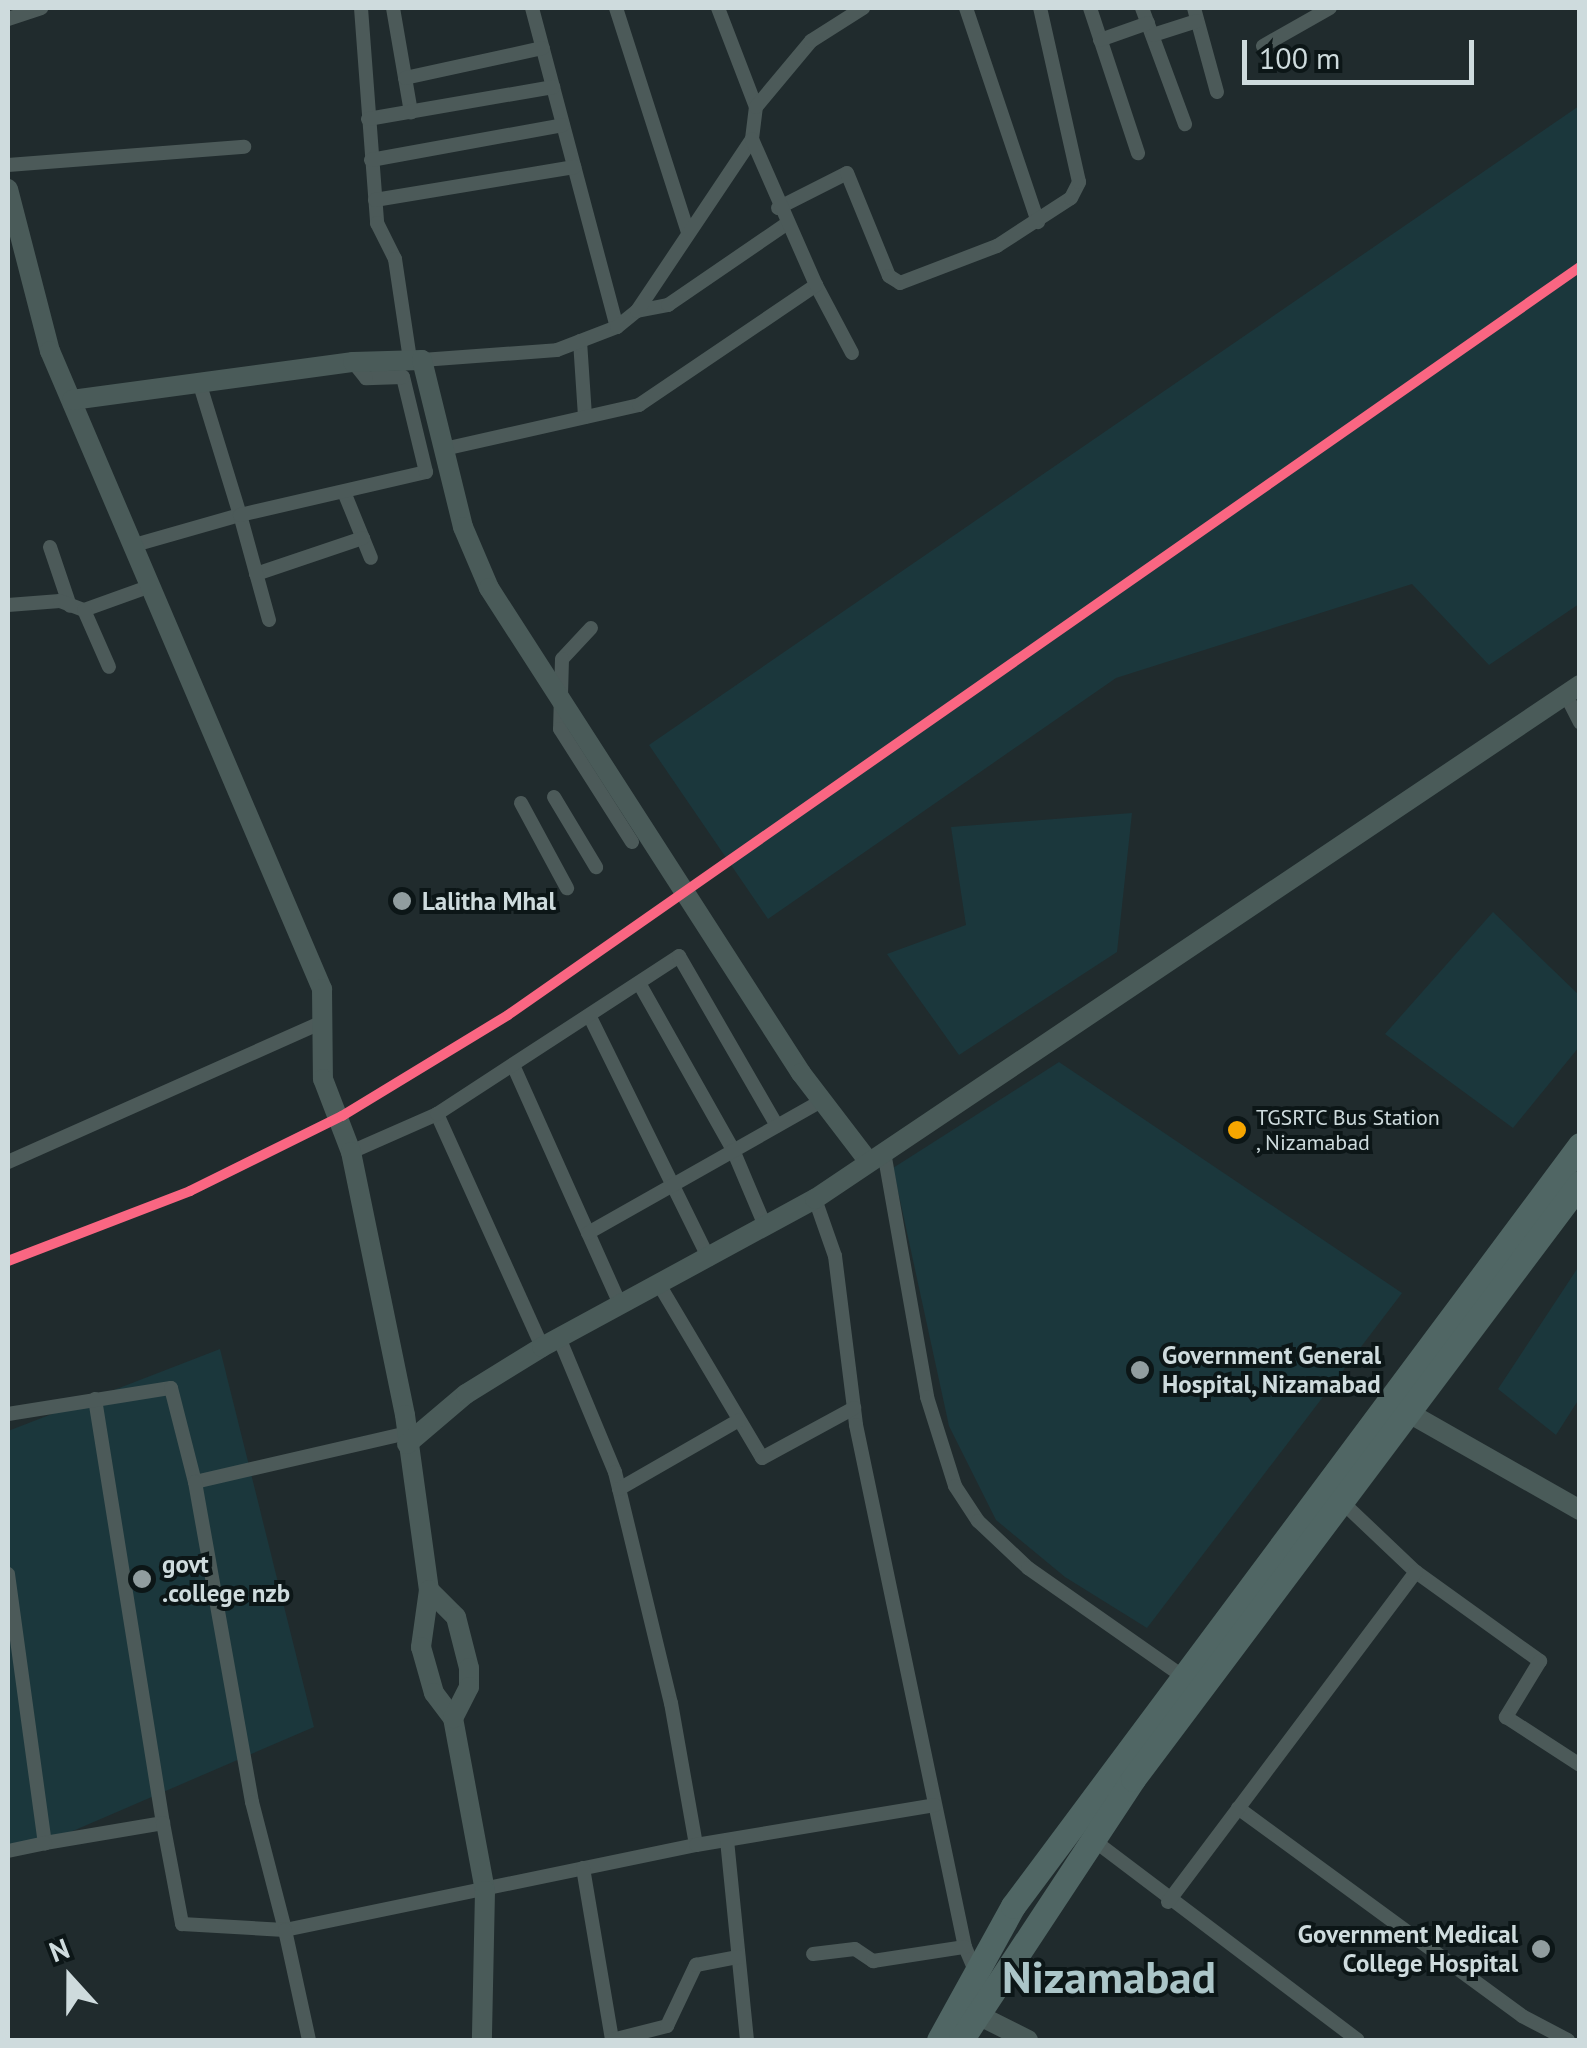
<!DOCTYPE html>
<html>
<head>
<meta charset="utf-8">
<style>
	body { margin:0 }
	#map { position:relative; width:1587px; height:2048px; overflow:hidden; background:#202b2d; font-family:"PT Sans",sans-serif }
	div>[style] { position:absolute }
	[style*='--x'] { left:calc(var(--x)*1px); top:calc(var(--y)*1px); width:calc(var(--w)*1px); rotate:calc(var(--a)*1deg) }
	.built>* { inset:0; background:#1b373c }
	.street>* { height:14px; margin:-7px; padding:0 7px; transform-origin:7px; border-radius:7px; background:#4c5a59 }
	.secondary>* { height:20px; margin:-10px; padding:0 10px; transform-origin:10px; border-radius:10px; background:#4a5b59 }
	.highway>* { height:25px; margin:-12.5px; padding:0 12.5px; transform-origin:12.5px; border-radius:12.5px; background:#506664 }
	.rail-1>* { height:10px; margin:-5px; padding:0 5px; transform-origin:5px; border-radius:5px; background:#fa6682 }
	.dots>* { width:28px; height:28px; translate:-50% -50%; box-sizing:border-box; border:5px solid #0c1617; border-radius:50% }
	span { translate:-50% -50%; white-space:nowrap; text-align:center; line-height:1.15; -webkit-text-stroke:8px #0c1617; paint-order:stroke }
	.bus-label { font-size:22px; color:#cedbdd }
	.left { translate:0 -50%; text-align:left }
	.poi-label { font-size:25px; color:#cedbdd; font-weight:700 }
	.right { translate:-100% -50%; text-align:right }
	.town-label { font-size:45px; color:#abc5c8; font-weight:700 }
	.frame { position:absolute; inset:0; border:10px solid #cedbdd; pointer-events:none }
	.north { position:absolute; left:20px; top:1928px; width:100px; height:100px; -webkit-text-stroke:8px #0c1617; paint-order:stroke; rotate:339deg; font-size:28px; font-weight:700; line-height:40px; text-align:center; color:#cedbdd }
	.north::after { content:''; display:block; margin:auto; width:35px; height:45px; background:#cedbdd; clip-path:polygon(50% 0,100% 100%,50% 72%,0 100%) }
	.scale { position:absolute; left:1242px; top:40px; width:232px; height:45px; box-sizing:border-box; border:5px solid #cedbdd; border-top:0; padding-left:12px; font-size:30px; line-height:35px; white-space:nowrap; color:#cedbdd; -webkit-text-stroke:8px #0c1617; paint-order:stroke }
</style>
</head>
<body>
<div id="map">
	<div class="built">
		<div style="clip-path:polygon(1579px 106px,1579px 604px,1489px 665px,1412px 584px,1116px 678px,768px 919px,649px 745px)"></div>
		<div style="clip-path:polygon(1132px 813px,1117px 952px,959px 1055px,887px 954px,966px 925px,951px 827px)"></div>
		<div style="clip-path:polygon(1493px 912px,1579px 995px,1579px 1047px,1513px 1128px,1385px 1034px)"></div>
		<div style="clip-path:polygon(1059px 1062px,1402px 1293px,1147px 1628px,1065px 1577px,996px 1520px,949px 1426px,893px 1168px)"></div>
		<div style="clip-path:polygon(1579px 1266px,1579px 1399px,1556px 1435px,1498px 1389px)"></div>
		<div style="clip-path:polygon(220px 1349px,314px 1727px,45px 1843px,8px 1849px,8px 1431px)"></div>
	</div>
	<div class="street">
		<div style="--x:361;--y:8;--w:216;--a:85.7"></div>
		<div style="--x:377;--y:223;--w:40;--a:63.4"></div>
		<div style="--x:395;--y:259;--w:101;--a:81.5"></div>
		<div style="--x:393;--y:8;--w:106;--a:80.2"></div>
		<div style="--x:532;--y:8;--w:330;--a:75.1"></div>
		<div style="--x:616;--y:8;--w:235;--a:72.2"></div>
		<div style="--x:718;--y:8;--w:106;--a:69"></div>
		<div style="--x:966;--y:8;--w:226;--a:71.4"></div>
		<div style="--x:1090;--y:8;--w:153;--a:71.7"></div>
		<div style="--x:1142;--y:8;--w:124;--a:69.7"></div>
		<div style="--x:1194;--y:8;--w:87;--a:74.7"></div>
		<div style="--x:8;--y:19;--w:35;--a:-18"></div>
		<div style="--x:1153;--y:35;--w:46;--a:-17.7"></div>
		<div style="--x:1100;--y:40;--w:51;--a:-19.5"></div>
		<div style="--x:1263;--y:46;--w:77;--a:-29.6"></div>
		<div style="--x:405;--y:78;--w:141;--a:-12.3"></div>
		<div style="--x:368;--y:119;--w:188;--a:-9.8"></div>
		<div style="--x:371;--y:160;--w:195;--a:-10.3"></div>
		<div style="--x:8;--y:165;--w:237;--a:-4.4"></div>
		<div style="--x:375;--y:200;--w:202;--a:-9.4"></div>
		<div style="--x:778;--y:208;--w:77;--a:-26.9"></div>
		<div style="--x:847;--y:173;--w:111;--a:67.8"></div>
		<div style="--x:889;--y:276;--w:13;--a:32"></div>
		<div style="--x:900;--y:283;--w:104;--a:-20.9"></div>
		<div style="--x:997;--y:246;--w:88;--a:-33"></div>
		<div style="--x:1071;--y:198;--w:18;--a:-63"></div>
		<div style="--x:1079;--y:182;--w:178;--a:-102.6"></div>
		<div style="--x:816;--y:285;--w:77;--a:62.1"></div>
		<div style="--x:637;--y:311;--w:32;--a:-11"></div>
		<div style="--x:668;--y:305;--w:142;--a:-34.4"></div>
		<div style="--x:580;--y:341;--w:76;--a:86.2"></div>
		<div style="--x:422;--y:360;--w:135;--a:-4.2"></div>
		<div style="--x:557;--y:350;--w:64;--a:-21"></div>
		<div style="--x:617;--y:327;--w:26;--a:-39"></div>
		<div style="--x:637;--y:311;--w:207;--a:-56.2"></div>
		<div style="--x:752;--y:139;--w:32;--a:-83"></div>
		<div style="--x:756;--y:107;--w:86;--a:-50.2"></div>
		<div style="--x:811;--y:41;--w:62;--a:-32.4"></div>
		<div style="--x:444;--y:449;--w:200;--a:-12.7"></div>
		<div style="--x:639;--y:405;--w:214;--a:-34.1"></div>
		<div style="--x:816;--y:285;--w:159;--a:-113.7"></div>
		<div style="--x:344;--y:492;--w:71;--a:67.8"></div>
		<div style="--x:131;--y:546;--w:113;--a:-15.9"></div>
		<div style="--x:240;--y:515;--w:136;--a:-107.1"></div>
		<div style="--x:50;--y:547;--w:62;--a:71.3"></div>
		<div style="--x:256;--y:574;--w:113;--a:-18.6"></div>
		<div style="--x:8;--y:605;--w:52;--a:-4.4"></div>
		<div style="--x:60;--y:601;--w:26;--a:21"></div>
		<div style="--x:84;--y:610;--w:68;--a:-19.8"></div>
		<div style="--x:84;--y:610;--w:62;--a:66.3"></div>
		<div style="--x:269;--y:620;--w:109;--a:-105.4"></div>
		<div style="--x:240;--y:515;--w:191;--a:-13"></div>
		<div style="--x:426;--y:472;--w:98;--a:-103.6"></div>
		<div style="--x:403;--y:377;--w:37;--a:178"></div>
		<div style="--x:366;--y:378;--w:21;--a:-129"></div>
		<div style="--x:591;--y:628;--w:42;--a:133.1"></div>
		<div style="--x:562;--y:659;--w:70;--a:91.6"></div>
		<div style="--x:560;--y:729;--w:134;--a:57.5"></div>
		<div style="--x:1566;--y:695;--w:31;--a:63"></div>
		<div style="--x:554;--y:797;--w:82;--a:59"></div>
		<div style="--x:521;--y:803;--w:97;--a:61.6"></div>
		<div style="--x:639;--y:983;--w:192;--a:60.6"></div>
		<div style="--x:733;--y:1150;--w:85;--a:67.1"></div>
		<div style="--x:590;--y:1017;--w:270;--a:63.8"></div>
		<div style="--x:513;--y:1065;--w:264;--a:65.9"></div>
		<div style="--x:437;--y:1114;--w:256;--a:65.7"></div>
		<div style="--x:351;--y:1152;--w:94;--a:-23.8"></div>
		<div style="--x:437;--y:1114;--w:289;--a:-33.1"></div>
		<div style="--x:679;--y:956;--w:196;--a:60"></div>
		<div style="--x:884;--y:1152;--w:249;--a:80"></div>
		<div style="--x:927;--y:1397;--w:93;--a:72.5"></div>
		<div style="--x:955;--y:1486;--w:42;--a:56.7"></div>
		<div style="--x:978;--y:1521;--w:69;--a:43.2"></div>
		<div style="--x:1028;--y:1568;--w:187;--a:35"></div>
		<div style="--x:8;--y:1162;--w:344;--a:-24"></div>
		<div style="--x:815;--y:1199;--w:60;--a:70.7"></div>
		<div style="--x:835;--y:1256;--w:170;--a:82.9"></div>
		<div style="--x:856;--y:1425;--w:533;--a:78.21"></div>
		<div style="--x:965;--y:1947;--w:30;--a:67"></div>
		<div style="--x:588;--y:1233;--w:268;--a:-29.5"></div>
		<div style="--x:660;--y:1286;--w:200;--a:59.3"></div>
		<div style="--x:762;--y:1458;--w:105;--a:-28.5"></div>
		<div style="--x:560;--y:1340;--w:143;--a:67.4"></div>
		<div style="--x:615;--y:1472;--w:238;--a:76.4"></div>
		<div style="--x:671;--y:1703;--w:144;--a:80"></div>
		<div style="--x:95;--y:1399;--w:429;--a:80.9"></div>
		<div style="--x:8;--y:1414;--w:165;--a:-9.1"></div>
		<div style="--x:171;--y:1388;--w:97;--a:75.7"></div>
		<div style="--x:195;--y:1482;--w:218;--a:-13"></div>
		<div style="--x:195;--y:1482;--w:325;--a:79.9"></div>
		<div style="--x:252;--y:1802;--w:132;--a:75.5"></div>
		<div style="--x:285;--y:1930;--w:420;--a:-11.7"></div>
		<div style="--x:696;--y:1845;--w:242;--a:-9.5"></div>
		<div style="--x:619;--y:1489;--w:138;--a:-29.9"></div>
		<div style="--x:1340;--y:1500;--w:105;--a:43.5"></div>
		<div style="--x:1416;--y:1572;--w:153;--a:35.7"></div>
		<div style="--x:1540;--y:1661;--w:66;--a:121.3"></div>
		<div style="--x:1506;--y:1717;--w:88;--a:33"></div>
		<div style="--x:8;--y:1574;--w:272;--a:82.2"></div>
		<div style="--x:45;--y:1843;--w:120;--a:-9.6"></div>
		<div style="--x:163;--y:1823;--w:103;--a:79.3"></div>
		<div style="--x:182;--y:1924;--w:103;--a:3.3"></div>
		<div style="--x:285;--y:1930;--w:113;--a:77.7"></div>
		<div style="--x:1238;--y:1808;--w:352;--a:36.2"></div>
		<div style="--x:1522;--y:2016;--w:52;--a:27.6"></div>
		<div style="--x:1092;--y:1839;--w:333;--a:37.1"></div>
		<div style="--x:727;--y:1840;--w:201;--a:84.3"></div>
		<div style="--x:8;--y:1851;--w:38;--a:-12"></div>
		<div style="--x:583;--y:1868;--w:174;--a:80.4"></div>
		<div style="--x:1168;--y:1902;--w:413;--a:-53.1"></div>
		<div style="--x:813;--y:1954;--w:42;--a:-6.8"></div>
		<div style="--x:855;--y:1949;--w:22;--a:34"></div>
		<div style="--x:873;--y:1961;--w:93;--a:-8.7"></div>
		<div style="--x:612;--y:2040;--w:57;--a:-14.3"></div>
		<div style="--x:667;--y:2026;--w:68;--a:-64.6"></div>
		<div style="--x:696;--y:1965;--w:43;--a:-10.8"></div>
	</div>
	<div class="secondary">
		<div style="--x:8;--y:189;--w:167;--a:75.5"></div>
		<div style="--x:50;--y:351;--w:694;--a:66.91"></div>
		<div style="--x:322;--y:989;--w:90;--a:89.4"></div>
		<div style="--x:323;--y:1079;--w:78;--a:69"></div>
		<div style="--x:351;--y:1152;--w:268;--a:78.4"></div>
		<div style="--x:405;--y:1415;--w:177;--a:82.2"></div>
		<div style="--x:429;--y:1590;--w:58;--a:98"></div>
		<div style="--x:421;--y:1647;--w:48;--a:74.2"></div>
		<div style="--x:434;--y:1693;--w:31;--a:53"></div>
		<div style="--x:453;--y:1718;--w:176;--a:79.5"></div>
		<div style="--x:485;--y:1891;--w:149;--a:91.2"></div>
		<div style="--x:72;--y:400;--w:284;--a:-7.7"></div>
		<div style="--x:353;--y:362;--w:69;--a:-1.7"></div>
		<div style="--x:422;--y:360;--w:172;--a:76.2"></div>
		<div style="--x:463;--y:527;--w:66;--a:66.9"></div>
		<div style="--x:489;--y:588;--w:577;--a:57.25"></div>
		<div style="--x:801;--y:1073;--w:112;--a:52.6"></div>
		<div style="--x:1409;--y:1413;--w:197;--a:29.6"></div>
		<div style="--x:407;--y:1444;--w:77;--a:-40.3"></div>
		<div style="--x:466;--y:1394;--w:89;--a:-31.7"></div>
		<div style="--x:542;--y:1347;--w:311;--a:-28.5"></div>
		<div style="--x:815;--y:1199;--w:922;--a:-33.9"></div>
		<div style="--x:429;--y:1590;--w:38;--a:45"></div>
		<div style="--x:456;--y:1617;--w:53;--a:75.7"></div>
		<div style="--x:469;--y:1668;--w:19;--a:90"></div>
		<div style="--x:469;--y:1687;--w:35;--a:117"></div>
		<div style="--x:968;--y:2010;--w:67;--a:26.6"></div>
	</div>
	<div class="highway">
		<div style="--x:939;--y:2040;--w:153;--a:-61.1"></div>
		<div style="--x:1013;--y:1906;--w:949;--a:-53.31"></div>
		<div style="--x:961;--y:2040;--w:313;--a:-56.6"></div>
		<div style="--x:1133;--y:1779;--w:745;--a:-53.13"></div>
	</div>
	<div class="rail-1">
		<div style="--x:8;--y:1261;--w:195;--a:-21"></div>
		<div style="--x:190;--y:1191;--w:169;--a:-26.3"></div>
		<div style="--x:342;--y:1116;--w:194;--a:-31.3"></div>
		<div style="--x:508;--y:1015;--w:1307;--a:-34.91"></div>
	</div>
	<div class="dots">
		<div style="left:402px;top:901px;background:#919d9f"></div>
		<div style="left:1237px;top:1130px;background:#f7a600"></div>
		<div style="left:1140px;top:1370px;background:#919d9f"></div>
		<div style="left:142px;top:1579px;background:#919d9f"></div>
		<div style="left:1541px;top:1949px;background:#919d9f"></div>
	</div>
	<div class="bus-label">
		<span class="left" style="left:1256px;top:1130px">TGSRTC Bus Station<br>, Nizamabad</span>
	</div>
	<div class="poi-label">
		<span class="left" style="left:422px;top:901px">Lalitha Mhal</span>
		<span class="left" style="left:1162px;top:1370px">Government General<br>Hospital, Nizamabad</span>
		<span class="left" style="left:162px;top:1579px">govt<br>.college nzb</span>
		<span class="right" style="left:1518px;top:1949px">Government Medical<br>College Hospital</span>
	</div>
	<div class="town-label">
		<span style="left:1109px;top:1977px">Nizamabad</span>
	</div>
	<div class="frame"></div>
	<div class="north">N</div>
	<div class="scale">100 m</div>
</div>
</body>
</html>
